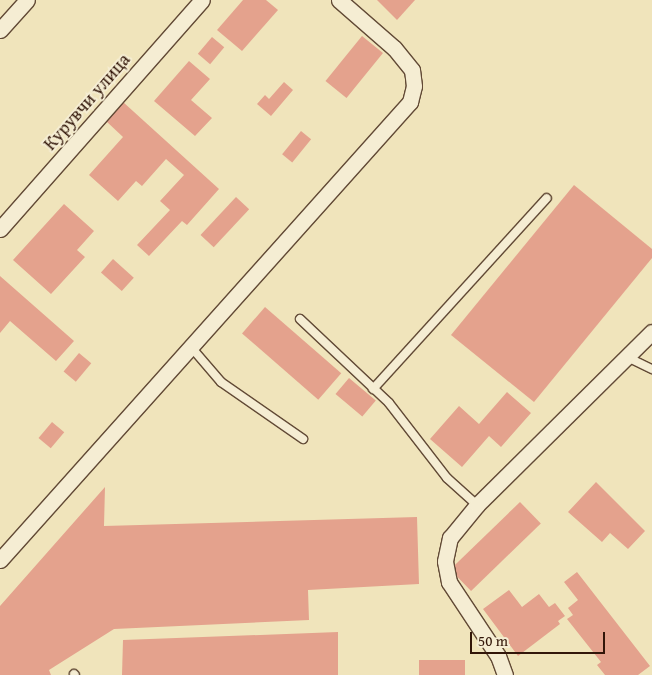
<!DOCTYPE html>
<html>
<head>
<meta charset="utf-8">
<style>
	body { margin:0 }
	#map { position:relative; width:652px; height:675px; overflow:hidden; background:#f0e4bb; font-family:"Gentium Book Plus",serif }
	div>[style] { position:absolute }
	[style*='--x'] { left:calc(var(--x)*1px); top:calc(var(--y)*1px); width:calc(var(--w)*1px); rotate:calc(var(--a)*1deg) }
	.building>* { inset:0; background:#e4a28d; transform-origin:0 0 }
	.roads { filter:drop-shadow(1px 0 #624a36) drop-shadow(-1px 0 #624a36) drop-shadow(0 1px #624a36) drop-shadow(0 -1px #624a36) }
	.service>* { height:8px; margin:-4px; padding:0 4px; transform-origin:4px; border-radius:4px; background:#f5edd3 }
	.minor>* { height:15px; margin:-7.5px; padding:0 7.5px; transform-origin:7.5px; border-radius:7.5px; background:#f5edd3 }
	span { translate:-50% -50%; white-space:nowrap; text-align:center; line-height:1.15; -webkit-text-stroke:4px #f5edd3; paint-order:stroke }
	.street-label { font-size:18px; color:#321609 }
	.scale { position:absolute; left:470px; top:632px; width:135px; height:22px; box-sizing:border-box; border:2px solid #321609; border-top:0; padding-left:6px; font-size:15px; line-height:18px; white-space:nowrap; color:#321609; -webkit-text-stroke:4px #f5edd3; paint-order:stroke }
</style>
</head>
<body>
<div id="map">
	<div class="building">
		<div style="clip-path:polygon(243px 0,266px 0,278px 10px,242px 51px,217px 30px)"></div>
		<div style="clip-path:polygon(377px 0,415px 0,397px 20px)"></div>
		<div style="left:362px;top:36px;width:27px;height:58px;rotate:39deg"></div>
		<div style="left:212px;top:37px;width:16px;height:22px;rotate:40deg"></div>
		<div style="clip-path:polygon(189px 61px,210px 79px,191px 100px,212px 118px,195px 136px,154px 101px)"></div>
		<div style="clip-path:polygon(284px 82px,293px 90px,271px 116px,257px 104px,265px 95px,269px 99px)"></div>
		<div style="clip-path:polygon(123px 102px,219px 189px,187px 225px,182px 221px,149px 256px,137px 245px,170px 210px,160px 201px,184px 175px,166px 159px,142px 186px,136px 181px,118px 201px,89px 175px,123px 137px,106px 121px)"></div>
		<div style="left:301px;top:131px;width:13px;height:30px;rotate:39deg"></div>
		<div style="clip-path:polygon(574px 185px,652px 249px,652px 258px,534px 402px,451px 335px)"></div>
		<div style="left:236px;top:197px;width:18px;height:52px;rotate:43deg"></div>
		<div style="clip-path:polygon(64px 204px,94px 231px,77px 250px,85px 257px,51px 294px,13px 260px)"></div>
		<div style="left:113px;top:259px;width:28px;height:18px;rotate:42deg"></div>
		<div style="clip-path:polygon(0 276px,74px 341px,56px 361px,10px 321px,0 333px)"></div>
		<div style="left:265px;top:307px;width:101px;height:35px;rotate:41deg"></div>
		<div style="left:79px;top:353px;width:16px;height:24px;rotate:40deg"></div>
		<div style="left:349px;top:378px;width:35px;height:21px;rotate:40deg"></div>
		<div style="clip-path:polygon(507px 392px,531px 413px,501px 447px,489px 436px,462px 467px,430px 439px,459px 406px,479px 424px)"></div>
		<div style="left:52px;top:422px;width:16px;height:21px;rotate:40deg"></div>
		<div style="clip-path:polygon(596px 482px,645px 531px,628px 549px,610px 533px,602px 542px,568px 512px)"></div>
		<div style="clip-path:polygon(105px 487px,104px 526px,417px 517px,419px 584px,308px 590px,309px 620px,114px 629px,49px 670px,51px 675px,0 675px,0 606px)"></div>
		<div style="left:520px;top:502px;width:30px;height:97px;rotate:46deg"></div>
		<div style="clip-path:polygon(577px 572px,650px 666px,638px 675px,605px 675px,597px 665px,601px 662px,567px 619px,573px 615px,568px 608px,578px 600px,564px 582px)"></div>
		<div style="clip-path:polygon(509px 590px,522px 607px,539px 594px,549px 607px,555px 603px,565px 616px,558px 621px,560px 624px,518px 656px,483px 609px)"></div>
		<div style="clip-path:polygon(338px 632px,338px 675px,122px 675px,123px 640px)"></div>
		<div style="left:465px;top:660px;width:15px;height:46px;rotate:90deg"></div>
	</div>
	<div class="roads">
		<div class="service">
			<div style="--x:300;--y:319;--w:122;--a:43.3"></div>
			<div style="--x:389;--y:403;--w:95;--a:52.3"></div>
			<div style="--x:447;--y:478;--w:40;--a:42"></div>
			<div style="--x:191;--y:347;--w:46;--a:49.4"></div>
			<div style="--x:221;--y:382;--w:100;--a:34.8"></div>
			<div style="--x:627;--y:357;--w:28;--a:26"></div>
			<div style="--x:373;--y:389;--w:258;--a:-47.7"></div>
			<div style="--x:74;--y:674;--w:1;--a:45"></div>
		</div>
		<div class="minor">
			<div style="--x:0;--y:30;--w:40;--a:-48"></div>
			<div style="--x:0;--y:229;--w:305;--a:-48.6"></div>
			<div style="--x:0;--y:560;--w:615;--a:-48.17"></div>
			<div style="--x:410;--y:102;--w:16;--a:-76"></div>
			<div style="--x:414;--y:86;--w:16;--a:-97"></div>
			<div style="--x:412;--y:70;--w:28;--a:-129"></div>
			<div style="--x:394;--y:48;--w:73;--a:-138.9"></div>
			<div style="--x:505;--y:675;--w:20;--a:-110"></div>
			<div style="--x:498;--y:656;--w:89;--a:-123.5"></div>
			<div style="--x:449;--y:582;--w:21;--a:-101"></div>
			<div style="--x:445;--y:561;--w:24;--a:-78"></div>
			<div style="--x:450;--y:538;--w:43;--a:-50.7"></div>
			<div style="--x:477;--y:505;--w:246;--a:-44.7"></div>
		</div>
	</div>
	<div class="street-label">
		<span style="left:87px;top:102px;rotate:-49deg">Курувчи улица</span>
	</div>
	<div class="scale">50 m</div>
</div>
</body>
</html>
